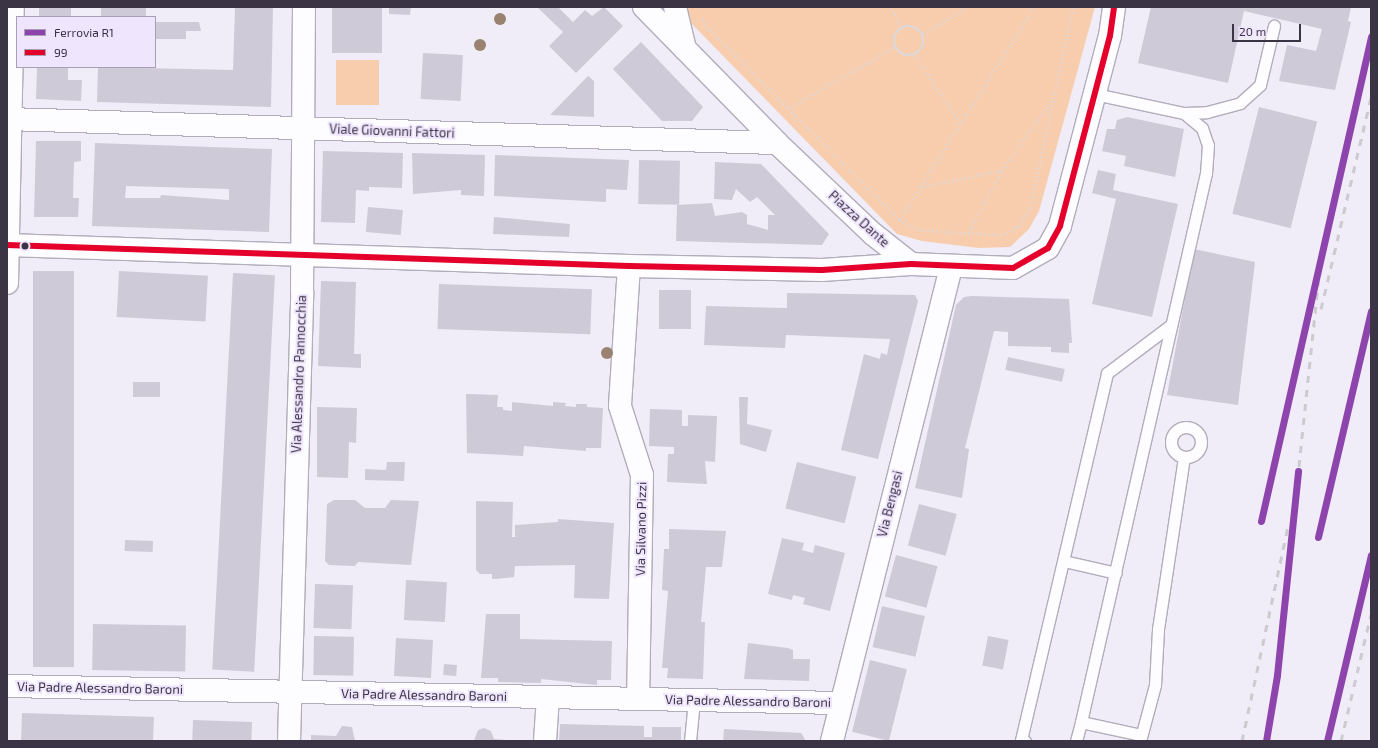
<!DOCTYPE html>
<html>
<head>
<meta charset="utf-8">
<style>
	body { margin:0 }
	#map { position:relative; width:1378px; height:748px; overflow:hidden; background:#f0ecf8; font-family:"Exo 2",sans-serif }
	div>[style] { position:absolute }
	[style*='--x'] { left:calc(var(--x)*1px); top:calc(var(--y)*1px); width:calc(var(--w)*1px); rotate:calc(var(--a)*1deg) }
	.green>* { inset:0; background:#f7cdad; transform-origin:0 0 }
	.building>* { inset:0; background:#cfcad7; transform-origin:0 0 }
	.path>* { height:2.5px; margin-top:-1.25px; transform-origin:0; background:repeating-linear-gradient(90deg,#dbd9dd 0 1px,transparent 0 4px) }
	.path>.ring { margin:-1.25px; padding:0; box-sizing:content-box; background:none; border:2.5px solid #dbd9dd; border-radius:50% }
	.roads { filter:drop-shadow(1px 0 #b2adba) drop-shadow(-1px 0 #b2adba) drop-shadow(0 1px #b2adba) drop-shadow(0 -1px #b2adba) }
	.service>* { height:11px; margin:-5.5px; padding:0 5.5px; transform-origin:5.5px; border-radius:5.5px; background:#fdfcfe }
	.service>.ring { margin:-5.5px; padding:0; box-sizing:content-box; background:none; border:11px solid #fdfcfe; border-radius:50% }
	.minor>* { height:22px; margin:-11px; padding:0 11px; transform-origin:11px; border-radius:11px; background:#fdfcfe }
	.rail>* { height:3px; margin-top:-1.5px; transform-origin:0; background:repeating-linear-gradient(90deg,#cccbcf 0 7px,transparent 0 14px) }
	.bus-1>* { height:6px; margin:-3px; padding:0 3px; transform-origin:3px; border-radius:3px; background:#e4002b }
	.rail-1>* { height:7px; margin:-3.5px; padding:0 3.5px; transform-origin:3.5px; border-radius:3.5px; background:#8e44ad }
	.trees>* { width:12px; height:12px; margin:-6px; border-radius:50%; background:#998370 }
	.dots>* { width:11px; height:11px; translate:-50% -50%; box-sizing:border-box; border:2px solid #efe6fe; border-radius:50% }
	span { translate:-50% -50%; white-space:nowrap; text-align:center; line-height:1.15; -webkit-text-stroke:4px #efe6fe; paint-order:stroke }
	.street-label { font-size:13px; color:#3b3444 }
	.frame { position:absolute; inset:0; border:8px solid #3b3444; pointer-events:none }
	.legend { position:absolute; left:16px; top:16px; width:140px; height:52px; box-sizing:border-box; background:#efe6fe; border:1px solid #a79fb4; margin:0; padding:5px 7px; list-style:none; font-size:12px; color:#3b3444 }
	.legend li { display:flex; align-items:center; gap:8px; height:20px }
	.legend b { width:20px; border:1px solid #a79fb4 }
	.scale { position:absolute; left:1232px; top:24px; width:69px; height:18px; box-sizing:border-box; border:2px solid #3b3444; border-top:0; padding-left:5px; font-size:12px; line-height:14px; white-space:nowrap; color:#3b3444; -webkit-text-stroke:3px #efe6fe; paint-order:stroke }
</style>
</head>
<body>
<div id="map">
	<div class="green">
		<div style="clip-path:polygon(687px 7px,1095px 7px,1039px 211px,1029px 229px,1010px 247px,979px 248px,922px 241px,897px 234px,691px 23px)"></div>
		<div style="left:336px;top:60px;width:43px;height:45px"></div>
	</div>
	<div class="building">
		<div style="left:39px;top:7px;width:32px;height:10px"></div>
		<div style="left:101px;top:7px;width:45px;height:10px"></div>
		<div style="clip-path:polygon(235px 7px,273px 7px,271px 107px,97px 102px,98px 67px,233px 70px)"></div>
		<div style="left:332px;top:7px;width:50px;height:46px"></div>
		<div style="clip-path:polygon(389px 7px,411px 7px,410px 15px,389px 14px)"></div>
		<div style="clip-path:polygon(537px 7px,558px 7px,573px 22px,585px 10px,592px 16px,604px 7px,623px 26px,576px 73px,549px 46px,563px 32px)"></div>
		<div style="clip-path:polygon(1151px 7px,1351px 7px,1348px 21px,1351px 22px,1335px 90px,1279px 81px,1287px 45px,1316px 51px,1322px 29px,1244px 11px,1228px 83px,1138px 63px)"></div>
		<div style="clip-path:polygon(155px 22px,199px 22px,201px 31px,186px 31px,186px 39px,155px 39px)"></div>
		<div style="clip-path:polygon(641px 42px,703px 107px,692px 121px,662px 121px,613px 69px)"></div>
		<div style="left:423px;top:53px;width:40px;height:46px;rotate:3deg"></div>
		<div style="clip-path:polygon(37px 67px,68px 67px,68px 80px,82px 80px,81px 101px,36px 99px)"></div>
		<div style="clip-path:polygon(588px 76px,594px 81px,594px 117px,550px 115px)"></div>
		<div style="left:1259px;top:107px;width:60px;height:110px;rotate:14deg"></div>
		<div style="clip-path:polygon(1127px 117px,1184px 129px,1175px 177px,1124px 166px,1126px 156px,1102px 151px,1107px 129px,1115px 129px,1117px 120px)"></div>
		<div style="clip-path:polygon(36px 141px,81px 141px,81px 161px,74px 162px,73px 198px,79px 198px,78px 217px,34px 217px)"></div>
		<div style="clip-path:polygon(evenodd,95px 143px,272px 149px,269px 232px,92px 226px,95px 143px,126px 186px,229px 189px,229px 200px,161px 195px,160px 198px,125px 198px,126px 186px)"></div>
		<div style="clip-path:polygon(323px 151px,403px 153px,402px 188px,369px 187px,369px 191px,356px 190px,355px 223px,321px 222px)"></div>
		<div style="clip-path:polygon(412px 153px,485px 155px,484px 196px,461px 195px,461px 190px,413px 194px)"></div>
		<div style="clip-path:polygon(495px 155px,629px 160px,627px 190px,606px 189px,606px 202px,494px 196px)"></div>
		<div style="left:639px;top:160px;width:41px;height:44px;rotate:1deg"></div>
		<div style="clip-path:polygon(715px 162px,761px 164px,829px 234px,822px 245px,676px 241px,677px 205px,712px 203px,715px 216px,742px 212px,747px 215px,747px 224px,768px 230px,768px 215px,775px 215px,757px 197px,750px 202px,736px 189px,732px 200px,714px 199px)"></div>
		<div style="clip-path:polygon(1098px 170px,1116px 174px,1113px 190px,1178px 204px,1152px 317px,1092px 304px,1116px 199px,1092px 193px)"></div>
		<div style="left:368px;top:207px;width:35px;height:25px;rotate:5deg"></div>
		<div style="clip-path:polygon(494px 217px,570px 224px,569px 237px,493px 234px)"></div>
		<div style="clip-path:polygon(1194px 249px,1255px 262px,1238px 405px,1167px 395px)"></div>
		<div style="left:33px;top:271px;width:41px;height:396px"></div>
		<div style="left:119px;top:271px;width:89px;height:46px;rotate:3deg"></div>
		<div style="left:233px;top:273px;width:42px;height:397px;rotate:3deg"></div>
		<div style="clip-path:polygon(321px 281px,356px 282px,354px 354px,361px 354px,361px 368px,318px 366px)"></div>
		<div style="left:439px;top:284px;width:153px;height:45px;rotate:2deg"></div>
		<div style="left:659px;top:290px;width:32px;height:39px"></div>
		<div style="clip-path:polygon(787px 293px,915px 295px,918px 301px,878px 459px,841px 450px,864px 354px,880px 359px,881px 353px,887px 355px,890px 339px,786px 335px,785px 348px,704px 345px,706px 306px,787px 308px)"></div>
		<div style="clip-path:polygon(972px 296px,1069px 299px,1072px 343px,1069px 343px,1069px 353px,1051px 352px,1051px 347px,1008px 346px,1008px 332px,994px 331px,965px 448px,969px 449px,962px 498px,915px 488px,956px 305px,964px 297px)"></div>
		<div style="left:1008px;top:357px;width:58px;height:13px;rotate:12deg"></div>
		<div style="left:133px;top:382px;width:27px;height:15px"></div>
		<div style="clip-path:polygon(466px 394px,498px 395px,497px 407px,503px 407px,503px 410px,512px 411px,512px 402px,553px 406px,553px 402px,566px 403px,565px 406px,576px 407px,576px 404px,587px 404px,587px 407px,603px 408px,601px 448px,586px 448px,586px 451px,524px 446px,523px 456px,467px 453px)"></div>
		<div style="clip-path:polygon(739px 397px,748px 397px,747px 424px,772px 430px,766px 452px,740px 444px)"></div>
		<div style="clip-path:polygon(317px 407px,357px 408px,356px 443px,349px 442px,348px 478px,317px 477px)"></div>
		<div style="clip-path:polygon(650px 409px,682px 410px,682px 426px,688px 426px,688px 415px,717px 416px,715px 462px,705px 461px,707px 484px,667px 482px,668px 454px,674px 454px,674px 447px,649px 446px)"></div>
		<div style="clip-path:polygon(387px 462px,405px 462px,404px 481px,365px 480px,365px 469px,386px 470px)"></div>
		<div style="left:797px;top:462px;width:61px;height:48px;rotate:14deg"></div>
		<div style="clip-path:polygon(334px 500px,355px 500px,365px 508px,385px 508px,391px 500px,419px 501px,411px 565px,358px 562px,355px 566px,329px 565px,325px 561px,327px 504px)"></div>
		<div style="clip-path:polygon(476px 501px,513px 502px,512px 537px,515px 537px,515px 525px,558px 522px,558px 519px,614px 523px,609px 599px,574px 598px,575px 565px,515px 566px,514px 577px,496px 579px,492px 579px,492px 574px,480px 574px,476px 570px)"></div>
		<div style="left:919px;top:504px;width:39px;height:43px;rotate:15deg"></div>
		<div style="clip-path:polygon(669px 529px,726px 531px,722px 567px,706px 567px,701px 622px,705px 622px,703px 679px,667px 678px,668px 668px,662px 668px,668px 591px,662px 590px,664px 549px,669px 549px)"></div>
		<div style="clip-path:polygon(782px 538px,804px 543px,802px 550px,813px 553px,815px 545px,845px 553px,830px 611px,803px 604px,805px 598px,793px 595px,792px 600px,768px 594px)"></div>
		<div style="left:125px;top:540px;width:28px;height:11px;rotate:2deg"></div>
		<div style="left:896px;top:555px;width:43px;height:43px;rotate:15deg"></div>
		<div style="left:406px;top:580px;width:41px;height:40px;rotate:3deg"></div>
		<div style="left:315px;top:584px;width:38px;height:44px;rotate:2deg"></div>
		<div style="left:882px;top:606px;width:44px;height:42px;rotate:13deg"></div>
		<div style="clip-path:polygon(486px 614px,520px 614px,520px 639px,612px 641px,611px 680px,597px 680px,597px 685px,541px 679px,541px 683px,498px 682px,498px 678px,481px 678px)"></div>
		<div style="left:93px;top:624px;width:93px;height:46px;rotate:1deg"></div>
		<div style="left:314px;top:636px;width:40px;height:39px;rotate:1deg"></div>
		<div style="left:988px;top:636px;width:21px;height:30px;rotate:11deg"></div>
		<div style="left:396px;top:638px;width:37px;height:38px;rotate:3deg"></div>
		<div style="clip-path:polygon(748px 643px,788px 648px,793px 650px,793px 659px,810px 659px,809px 681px,744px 679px)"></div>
		<div style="left:870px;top:660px;width:38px;height:74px;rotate:14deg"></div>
		<div style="left:444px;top:664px;width:13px;height:11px;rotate:4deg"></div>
		<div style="clip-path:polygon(22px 713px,154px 717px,153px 741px,21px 741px)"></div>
		<div style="left:193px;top:720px;width:59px;height:21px;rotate:2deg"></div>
		<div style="clip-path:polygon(560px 724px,644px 726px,644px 737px,652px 737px,652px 727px,681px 727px,681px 741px,559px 741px)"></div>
		<div style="clip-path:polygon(342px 726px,352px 727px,355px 741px,311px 741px,311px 735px,336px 736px)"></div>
		<div style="clip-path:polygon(484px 728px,491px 731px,494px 739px,518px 741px,474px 741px,478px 730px)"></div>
		<div style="clip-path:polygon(724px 729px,801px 733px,806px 741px,723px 741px)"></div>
	</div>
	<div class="path">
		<div style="--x:892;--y:7;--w:22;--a:66"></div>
		<div style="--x:702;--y:18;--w:10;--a:61"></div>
		<div style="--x:707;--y:27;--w:273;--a:45"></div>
		<div style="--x:900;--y:220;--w:22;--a:27"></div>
		<div style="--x:920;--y:230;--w:83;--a:3.4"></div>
		<div style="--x:1003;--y:235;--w:18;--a:-29"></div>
		<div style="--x:1019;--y:226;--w:21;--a:-59"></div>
		<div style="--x:1030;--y:208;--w:206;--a:-77.9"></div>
		<div class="ring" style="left:894px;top:26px;width:27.5px;height:27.5px"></div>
		<div style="--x:923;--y:34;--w:52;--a:-31.5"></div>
		<div style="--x:915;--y:55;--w:83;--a:56.3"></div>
		<div style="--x:789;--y:108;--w:122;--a:-29.9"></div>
		<div style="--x:921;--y:187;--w:83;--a:-11.9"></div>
		<div style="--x:900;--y:220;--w:252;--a:-57.8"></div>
		<div style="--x:968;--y:233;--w:72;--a:-61.6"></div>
		<div style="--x:1002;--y:170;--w:86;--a:-54.5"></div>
	</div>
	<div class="roads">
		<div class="service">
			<div style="--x:1095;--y:94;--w:91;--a:12.1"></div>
			<div style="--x:1184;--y:113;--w:23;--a:40"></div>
			<div style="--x:1202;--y:128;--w:18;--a:71"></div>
			<div style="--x:1208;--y:145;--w:28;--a:94"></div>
			<div style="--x:1206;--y:173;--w:563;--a:102.83"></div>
			<div style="--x:1081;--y:722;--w:61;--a:12.2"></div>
			<div style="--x:1184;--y:113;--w:23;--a:-2"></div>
			<div style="--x:1207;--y:112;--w:34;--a:-15"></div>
			<div style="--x:1240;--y:103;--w:27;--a:-42"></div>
			<div style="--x:1260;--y:85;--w:61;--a:-76.7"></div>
			<div class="ring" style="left:1171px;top:427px;width:19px;height:19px"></div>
			<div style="--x:1064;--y:561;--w:53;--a:13"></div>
			<div style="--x:690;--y:741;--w:41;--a:-84.4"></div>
			<div style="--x:1025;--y:741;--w:4;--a:-166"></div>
			<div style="--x:1021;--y:740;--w:377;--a:-76.8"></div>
			<div style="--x:1107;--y:373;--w:80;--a:-36.9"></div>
			<div style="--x:1076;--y:741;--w:20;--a:-75"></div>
			<div style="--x:1140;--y:741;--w:58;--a:-75"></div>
			<div style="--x:1155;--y:685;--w:56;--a:-86.9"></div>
			<div style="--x:1158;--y:629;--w:174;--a:-81.4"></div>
		</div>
		<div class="minor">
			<div style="--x:644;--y:7;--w:190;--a:45.6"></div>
			<div style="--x:777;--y:143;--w:132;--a:43.5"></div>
			<div style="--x:873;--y:234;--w:48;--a:38.3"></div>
			<div style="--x:675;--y:7;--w:43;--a:76.6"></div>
			<div style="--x:7;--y:119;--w:770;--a:1.79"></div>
			<div style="--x:7;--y:245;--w:622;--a:1.93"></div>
			<div style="--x:629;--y:266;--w:193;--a:1.2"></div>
			<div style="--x:822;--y:270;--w:89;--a:-3.9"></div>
			<div style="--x:911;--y:264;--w:102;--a:2.2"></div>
			<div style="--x:1013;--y:268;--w:40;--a:-29.7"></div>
			<div style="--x:1048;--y:248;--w:25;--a:-61"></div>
			<div style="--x:1060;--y:226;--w:196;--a:-75.3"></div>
			<div style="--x:1110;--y:36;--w:29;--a:-82"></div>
			<div style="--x:629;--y:266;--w:140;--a:93.7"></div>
			<div style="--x:620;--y:406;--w:72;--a:72.3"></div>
			<div style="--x:642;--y:475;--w:224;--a:91"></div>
			<div style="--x:7;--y:283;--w:276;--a:-88.8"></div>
			<div style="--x:7;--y:686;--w:834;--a:1.17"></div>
			<div style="--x:289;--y:741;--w:450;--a:-88.3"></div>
			<div style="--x:302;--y:291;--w:284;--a:-89.6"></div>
			<div style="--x:545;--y:741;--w:44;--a:-86.1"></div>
			<div style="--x:832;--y:741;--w:489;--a:-75.9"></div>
		</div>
	</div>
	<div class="rail">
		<div style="--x:1321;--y:309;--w:218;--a:-76.7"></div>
		<div style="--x:1261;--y:521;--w:497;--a:-77.2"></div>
		<div style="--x:1242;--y:741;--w:220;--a:-77.9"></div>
		<div style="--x:1266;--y:741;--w:67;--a:-80.5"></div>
		<div style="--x:1277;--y:675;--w:395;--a:-84"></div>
		<div style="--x:1327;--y:741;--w:191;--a:-76.7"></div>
		<div style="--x:1341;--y:741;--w:130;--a:-76.7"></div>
	</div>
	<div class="bus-1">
		<div style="--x:7;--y:245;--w:622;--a:1.93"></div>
		<div style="--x:629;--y:266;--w:193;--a:1.2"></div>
		<div style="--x:822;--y:270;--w:89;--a:-3.9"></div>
		<div style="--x:911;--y:264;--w:102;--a:2.2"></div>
		<div style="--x:1013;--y:268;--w:40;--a:-29.7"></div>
		<div style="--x:1048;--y:248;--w:25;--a:-61"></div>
		<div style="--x:1060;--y:226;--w:196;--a:-75.3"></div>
		<div style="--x:1110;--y:36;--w:29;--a:-82"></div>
	</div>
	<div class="rail-1">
		<div style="--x:1261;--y:521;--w:497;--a:-77.2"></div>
		<div style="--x:1318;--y:537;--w:232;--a:-76.8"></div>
		<div style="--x:1266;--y:741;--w:67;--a:-80.5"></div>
		<div style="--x:1277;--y:675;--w:205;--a:-84.1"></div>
		<div style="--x:1327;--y:741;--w:191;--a:-76.7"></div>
	</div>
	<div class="trees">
		<div style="left:500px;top:19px"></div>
		<div style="left:480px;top:45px"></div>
		<div style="left:607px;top:353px"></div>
	</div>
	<div class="dots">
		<div style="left:25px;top:246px;background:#3b3444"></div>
	</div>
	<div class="street-label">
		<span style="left:392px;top:131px;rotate:2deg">Viale Giovanni Fattori</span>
		<span style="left:859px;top:219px;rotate:42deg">Piazza Dante</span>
		<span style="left:299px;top:374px;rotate:-88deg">Via Alessandro Pannocchia</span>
		<span style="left:890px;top:504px;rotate:-76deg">Via Bengasi</span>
		<span style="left:641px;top:529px;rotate:-89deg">Via Silvano Pizzi</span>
		<span style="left:100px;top:688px;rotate:1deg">Via Padre Alessandro Baroni</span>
		<span style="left:424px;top:695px;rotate:1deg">Via Padre Alessandro Baroni</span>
		<span style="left:748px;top:701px;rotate:1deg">Via Padre Alessandro Baroni</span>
	</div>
	<div class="frame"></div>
	<ul class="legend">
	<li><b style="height:5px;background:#8e44ad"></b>Ferrovia R1</li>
	<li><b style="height:5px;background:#e4002b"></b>99</li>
	</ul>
	<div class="scale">20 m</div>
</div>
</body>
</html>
